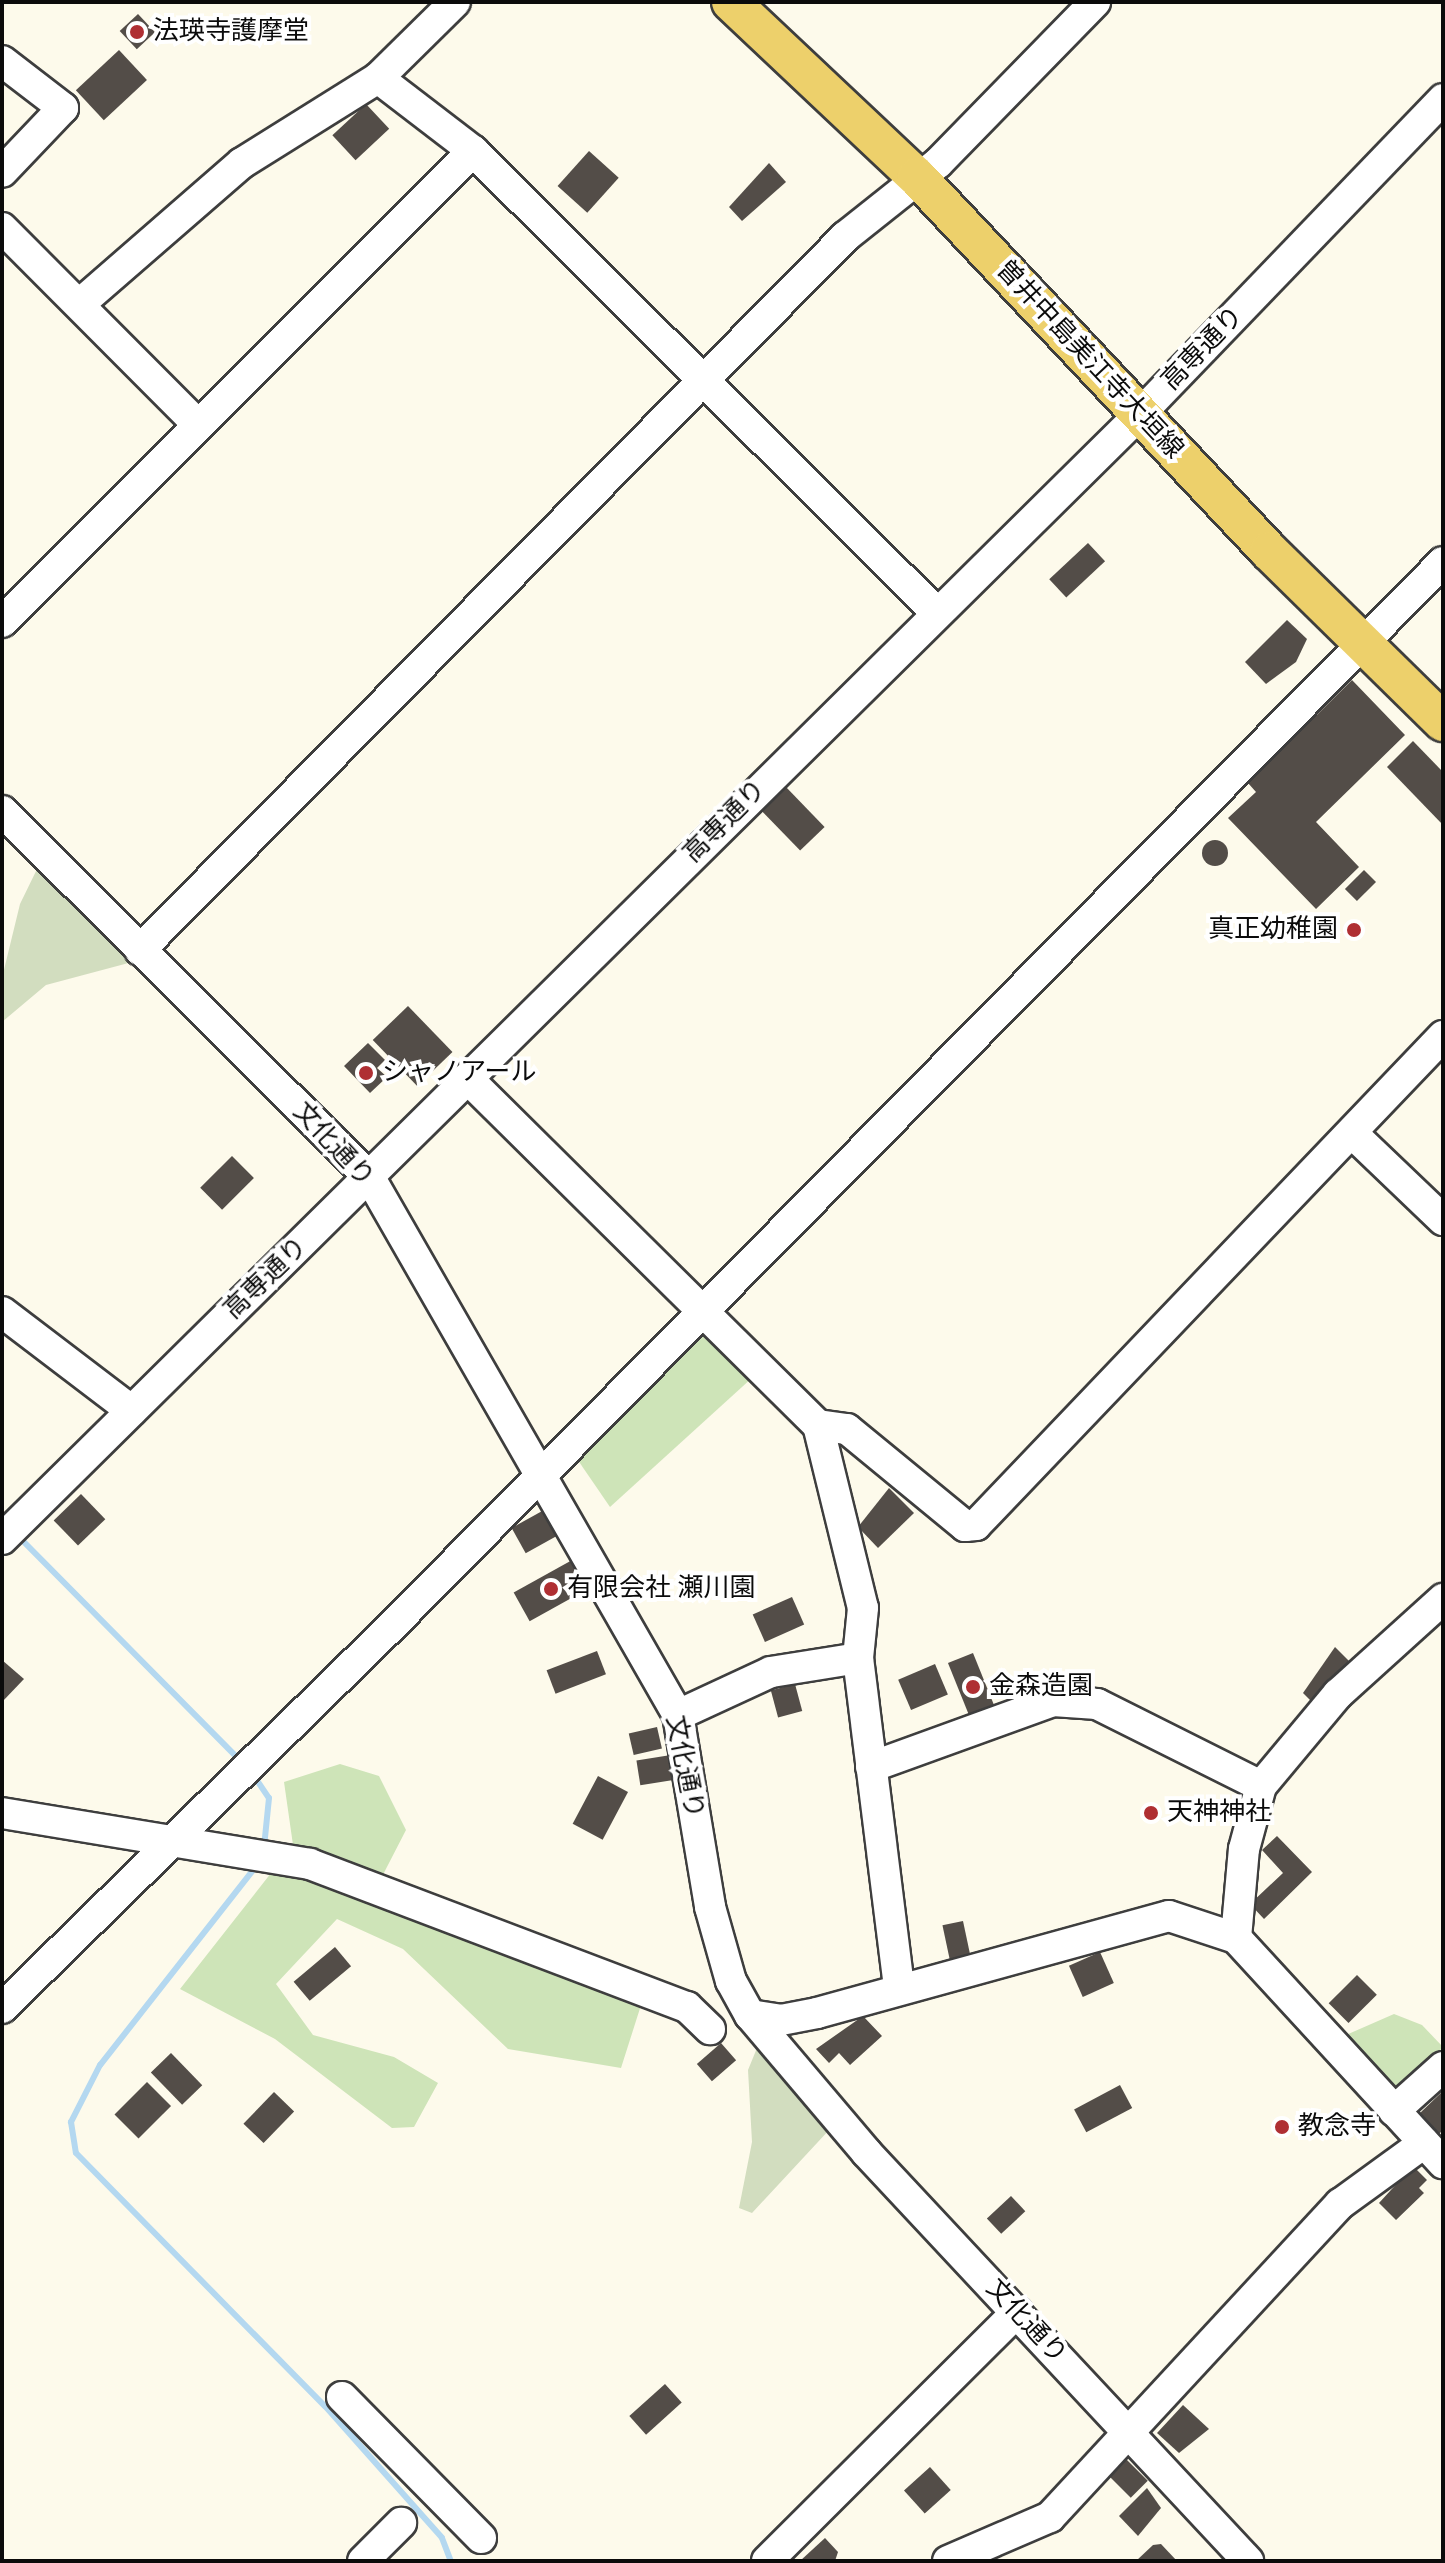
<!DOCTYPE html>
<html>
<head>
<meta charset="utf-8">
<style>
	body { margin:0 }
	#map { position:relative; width:1445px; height:2563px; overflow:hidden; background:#fdfaeb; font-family:Spectral,"Noto Sans JP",serif }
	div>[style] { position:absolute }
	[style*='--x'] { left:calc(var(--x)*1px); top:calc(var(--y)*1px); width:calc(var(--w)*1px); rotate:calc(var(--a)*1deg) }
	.green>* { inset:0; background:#cee4b8 }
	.cemetery>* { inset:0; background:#d2ddbf }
	.stream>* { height:6px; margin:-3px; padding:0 3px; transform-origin:3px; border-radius:3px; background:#b4d8f0 }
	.building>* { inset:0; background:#534d48; transform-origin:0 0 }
	.round { border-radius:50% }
	.roads { filter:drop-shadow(2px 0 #3e3e3e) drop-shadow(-2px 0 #3e3e3e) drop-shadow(0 2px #3e3e3e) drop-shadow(0 -2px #3e3e3e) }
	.minor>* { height:30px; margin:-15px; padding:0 15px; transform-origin:15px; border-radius:15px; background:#fff }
	.major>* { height:38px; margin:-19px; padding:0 19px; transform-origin:19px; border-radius:19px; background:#edd06b }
	.dots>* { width:22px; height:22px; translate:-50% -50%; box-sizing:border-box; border:4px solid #fff; border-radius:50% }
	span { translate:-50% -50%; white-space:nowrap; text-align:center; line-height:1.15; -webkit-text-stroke:8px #fff; paint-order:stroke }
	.poi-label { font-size:26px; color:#0b0b0b }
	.left { translate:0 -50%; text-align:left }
	.right { translate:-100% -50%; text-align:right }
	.street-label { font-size:26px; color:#0b0b0b }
	.frame { position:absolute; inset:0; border:4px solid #0b0b0b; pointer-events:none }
</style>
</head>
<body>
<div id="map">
	<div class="green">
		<div style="clip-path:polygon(703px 1325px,753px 1377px,610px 1507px,573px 1453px)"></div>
		<div style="clip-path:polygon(340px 1764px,379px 1776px,406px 1830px,372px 1896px,642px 2002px,621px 2068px,508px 2049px,403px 1949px,337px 1919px,276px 1984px,313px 2035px,394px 2057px,438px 2083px,414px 2127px,392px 2128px,275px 2039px,180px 1989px,293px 1845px,284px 1782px)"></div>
		<div style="clip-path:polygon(1394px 2014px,1422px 2025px,1443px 2047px,1397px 2096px,1346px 2035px)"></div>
	</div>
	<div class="cemetery">
		<div style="clip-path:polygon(39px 865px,136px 961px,46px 985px,2px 1022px,2px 978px,20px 904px)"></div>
		<div style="clip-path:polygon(757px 2048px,830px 2129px,752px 2213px,739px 2208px,752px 2142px,748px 2070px)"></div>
	</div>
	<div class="stream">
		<div style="--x:19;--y:1537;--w:317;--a:45.3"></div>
		<div style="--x:252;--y:1773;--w:30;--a:56"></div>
		<div style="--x:269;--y:1798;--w:49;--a:95.8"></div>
		<div style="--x:257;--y:1865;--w:254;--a:128.1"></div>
		<div style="--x:100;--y:2065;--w:64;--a:117"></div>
		<div style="--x:71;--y:2122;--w:31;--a:81"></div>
		<div style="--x:76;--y:2153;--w:355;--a:45.5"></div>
		<div style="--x:325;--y:2406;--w:176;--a:48.4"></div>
		<div style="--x:442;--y:2538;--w:25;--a:69"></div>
	</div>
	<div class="building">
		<div style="left:138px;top:14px;width:25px;height:25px;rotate:47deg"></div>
		<div style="left:119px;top:50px;width:41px;height:59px;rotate:47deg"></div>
		<div style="left:366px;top:104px;width:34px;height:46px;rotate:47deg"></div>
		<div style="left:589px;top:151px;width:40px;height:47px;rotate:42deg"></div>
		<div style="clip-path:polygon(769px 163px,786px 182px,742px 221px,729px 207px)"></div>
		<div style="left:1088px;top:543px;width:25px;height:53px;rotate:47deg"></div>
		<div style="clip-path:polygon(1287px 620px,1307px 639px,1296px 662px,1266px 684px,1245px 662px)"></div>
		<div style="clip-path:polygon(1352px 680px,1405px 735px,1316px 822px,1359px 867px,1316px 909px,1228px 818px,1256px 792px,1248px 783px)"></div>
		<div style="clip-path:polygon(1413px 741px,1443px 772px,1443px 825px,1387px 767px)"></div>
		<div style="left:785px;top:786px;width:57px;height:34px;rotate:46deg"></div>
		<div class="round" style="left:1202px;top:840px;width:26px;height:26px"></div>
		<div style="left:1364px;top:870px;width:17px;height:27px;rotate:45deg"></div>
		<div style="left:408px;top:1006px;width:64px;height:49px;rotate:46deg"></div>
		<div style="clip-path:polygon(368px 1043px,385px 1060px,377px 1068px,387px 1077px,370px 1093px,344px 1066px)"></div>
		<div style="left:232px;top:1156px;width:31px;height:45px;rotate:45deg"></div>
		<div style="clip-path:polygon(889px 1488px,914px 1513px,878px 1548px,858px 1527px)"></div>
		<div style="left:81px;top:1494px;width:35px;height:38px;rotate:46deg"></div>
		<div style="left:544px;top:1510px;width:29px;height:37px;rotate:61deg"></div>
		<div style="left:574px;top:1559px;width:33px;height:69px;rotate:61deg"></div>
		<div style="left:792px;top:1597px;width:30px;height:43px;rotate:66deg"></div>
		<div style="clip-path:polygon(1335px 1647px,1354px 1666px,1315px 1705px,1303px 1693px)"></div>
		<div style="left:597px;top:1651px;width:25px;height:54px;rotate:69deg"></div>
		<div style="left:973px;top:1653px;width:63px;height:27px;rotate:68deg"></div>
		<div style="clip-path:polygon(2px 1660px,24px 1679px,2px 1702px)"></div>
		<div style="left:935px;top:1664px;width:33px;height:40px;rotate:67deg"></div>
		<div style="left:795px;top:1684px;width:28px;height:25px;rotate:75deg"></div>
		<div style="left:657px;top:1727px;width:22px;height:29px;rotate:77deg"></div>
		<div style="left:671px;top:1755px;width:25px;height:35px;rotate:81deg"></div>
		<div style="left:598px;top:1776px;width:34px;height:54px;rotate:28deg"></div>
		<div style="clip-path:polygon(1277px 1836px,1312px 1872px,1264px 1919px,1250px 1904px,1283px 1873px,1262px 1850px)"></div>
		<div style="left:963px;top:1921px;width:40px;height:21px;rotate:78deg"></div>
		<div style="left:335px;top:1947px;width:25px;height:54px;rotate:50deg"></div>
		<div style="left:1100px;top:1952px;width:34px;height:34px;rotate:66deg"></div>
		<div style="left:1357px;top:1975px;width:28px;height:40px;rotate:45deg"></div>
		<div style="clip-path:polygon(863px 2016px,882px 2036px,850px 2065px,839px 2053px,829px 2063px,816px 2049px)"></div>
		<div style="left:721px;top:2043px;width:23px;height:32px;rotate:49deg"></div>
		<div style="left:171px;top:2053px;width:45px;height:28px;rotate:46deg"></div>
		<div style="left:147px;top:2082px;width:34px;height:46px;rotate:45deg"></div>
		<div style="left:1120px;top:2085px;width:26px;height:52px;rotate:62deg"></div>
		<div style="clip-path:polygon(1443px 2091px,1443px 2130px,1439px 2134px,1420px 2113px)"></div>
		<div style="left:274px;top:2092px;width:28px;height:44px;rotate:44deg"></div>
		<div style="clip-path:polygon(1413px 2166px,1427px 2180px,1419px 2188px,1424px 2193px,1396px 2220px,1379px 2203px)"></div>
		<div style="left:1011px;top:2196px;width:21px;height:33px;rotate:47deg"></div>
		<div style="left:665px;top:2384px;width:25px;height:48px;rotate:48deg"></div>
		<div style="clip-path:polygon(1183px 2405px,1209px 2429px,1179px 2453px,1157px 2433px)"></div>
		<div style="left:1123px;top:2456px;width:35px;height:24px;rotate:45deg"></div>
		<div style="left:930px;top:2467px;width:31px;height:35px;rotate:48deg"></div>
		<div style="clip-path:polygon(1147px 2488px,1161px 2508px,1138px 2536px,1119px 2516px)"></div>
		<div style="clip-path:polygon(825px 2538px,838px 2552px,835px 2561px,800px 2561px)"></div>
		<div style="clip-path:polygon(1161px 2544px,1177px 2561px,1136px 2561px,1153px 2545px)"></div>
	</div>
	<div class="roads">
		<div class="minor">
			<div style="--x:2;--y:61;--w:77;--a:37.6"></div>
			<div style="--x:63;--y:108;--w:88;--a:133.6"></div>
			<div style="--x:378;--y:78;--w:120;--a:37.5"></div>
			<div style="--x:473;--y:151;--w:655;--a:44.88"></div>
			<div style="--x:2;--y:228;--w:276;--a:45.1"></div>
			<div style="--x:82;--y:302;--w:212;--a:-41"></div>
			<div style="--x:242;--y:163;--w:160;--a:-32"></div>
			<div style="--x:378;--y:78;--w:108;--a:-44.6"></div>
			<div style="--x:2;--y:622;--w:666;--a:-45"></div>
			<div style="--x:2;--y:811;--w:520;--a:44.92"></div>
			<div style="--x:370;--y:1178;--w:619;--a:60.16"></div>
			<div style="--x:678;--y:1715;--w:195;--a:80.5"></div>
			<div style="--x:710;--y:1907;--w:77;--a:74.2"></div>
			<div style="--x:731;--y:1981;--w:39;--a:61"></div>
			<div style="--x:750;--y:2015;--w:180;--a:49.7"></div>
			<div style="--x:866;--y:2152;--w:560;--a:46.95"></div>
			<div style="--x:140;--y:950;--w:1003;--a:-45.32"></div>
			<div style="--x:845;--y:237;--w:119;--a:-38.5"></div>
			<div style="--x:938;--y:163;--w:225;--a:-45.7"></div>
			<div style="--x:467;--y:1078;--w:494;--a:44.7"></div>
			<div style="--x:818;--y:1425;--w:188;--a:76.2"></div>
			<div style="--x:863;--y:1608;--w:50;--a:95.7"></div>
			<div style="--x:858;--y:1658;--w:330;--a:82.9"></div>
			<div style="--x:1352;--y:1133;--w:126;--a:43.7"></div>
			<div style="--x:2;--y:1312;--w:163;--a:37.3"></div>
			<div style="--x:818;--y:1425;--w:29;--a:8"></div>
			<div style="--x:847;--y:1429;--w:153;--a:39.4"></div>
			<div style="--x:965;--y:1526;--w:11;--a:-5"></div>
			<div style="--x:976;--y:1525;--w:676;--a:-46.32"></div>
			<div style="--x:2;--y:1539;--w:1600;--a:-44.67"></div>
			<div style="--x:1140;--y:414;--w:437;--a:-46.1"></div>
			<div style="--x:678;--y:1715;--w:102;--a:-24.8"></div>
			<div style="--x:771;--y:1672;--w:88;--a:-9.1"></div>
			<div style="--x:871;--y:1767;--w:194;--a:-19.9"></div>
			<div style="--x:1053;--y:1701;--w:44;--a:3.9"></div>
			<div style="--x:1097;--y:1704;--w:183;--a:26.6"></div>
			<div style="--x:2;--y:1813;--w:312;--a:9.4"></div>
			<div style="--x:310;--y:1864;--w:403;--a:20.8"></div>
			<div style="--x:687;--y:2007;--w:32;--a:44"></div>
			<div style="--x:1236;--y:1938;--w:89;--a:-84.9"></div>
			<div style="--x:1244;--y:1849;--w:65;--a:-74.9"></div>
			<div style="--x:1261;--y:1786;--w:120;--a:-50.1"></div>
			<div style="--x:1338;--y:1694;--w:142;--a:-42.1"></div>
			<div style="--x:2;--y:2008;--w:547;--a:-44.41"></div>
			<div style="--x:393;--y:1625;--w:1494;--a:-45.35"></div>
			<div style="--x:750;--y:2015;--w:31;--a:9"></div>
			<div style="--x:781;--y:2020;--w:37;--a:-11"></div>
			<div style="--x:817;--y:2013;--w:365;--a:-15.4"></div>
			<div style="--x:1169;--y:1916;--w:71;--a:18.2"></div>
			<div style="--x:1236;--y:1938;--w:306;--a:47.4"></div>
			<div style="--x:1394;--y:2111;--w:66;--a:-41.9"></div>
			<div style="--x:342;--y:2397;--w:198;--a:45.4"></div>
			<div style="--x:363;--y:2561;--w:54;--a:-45"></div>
			<div style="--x:767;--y:2561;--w:353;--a:-44.9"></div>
			<div style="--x:948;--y:2561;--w:111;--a:-23.3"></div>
			<div style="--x:1050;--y:2517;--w:427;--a:-47.2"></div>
			<div style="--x:1340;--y:2204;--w:104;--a:-36"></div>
		</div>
		<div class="major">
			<div style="--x:731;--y:2;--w:255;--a:43.3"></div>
			<div style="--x:917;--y:177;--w:514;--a:46.74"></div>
			<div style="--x:1269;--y:551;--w:244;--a:44.5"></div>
		</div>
	</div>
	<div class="dots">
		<div style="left:137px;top:32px;background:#af2f33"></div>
		<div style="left:1354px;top:930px;background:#af2f33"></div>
		<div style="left:366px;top:1073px;background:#af2f33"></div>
		<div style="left:551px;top:1589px;background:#af2f33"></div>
		<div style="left:973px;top:1687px;background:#af2f33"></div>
		<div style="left:1151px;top:1813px;background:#af2f33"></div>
		<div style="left:1282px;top:2127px;background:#af2f33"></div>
	</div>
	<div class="poi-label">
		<span class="left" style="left:153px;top:32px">法瑛寺護摩堂</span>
		<span class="right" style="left:1338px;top:930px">真正幼稚園</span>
		<span class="left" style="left:382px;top:1073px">シャノアール</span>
		<span class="left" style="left:567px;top:1589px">有限会社 瀬川園</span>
		<span class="left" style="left:989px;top:1687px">金森造園</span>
		<span class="left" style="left:1167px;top:1813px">天神神社</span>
		<span class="left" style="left:1298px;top:2127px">教念寺</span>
	</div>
	<div class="street-label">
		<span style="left:1203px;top:349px;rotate:-46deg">高専通り</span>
		<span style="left:1089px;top:360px;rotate:47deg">曽井中島美江寺大垣線</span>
		<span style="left:725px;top:822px;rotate:-45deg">高専通り</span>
		<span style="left:333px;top:1145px;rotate:47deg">文化通り</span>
		<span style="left:266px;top:1279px;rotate:-44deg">高専通り</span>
		<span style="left:684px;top:1767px;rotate:79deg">文化通り</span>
		<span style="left:1026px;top:2322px;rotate:47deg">文化通り</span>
	</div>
	<div class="frame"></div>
</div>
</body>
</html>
